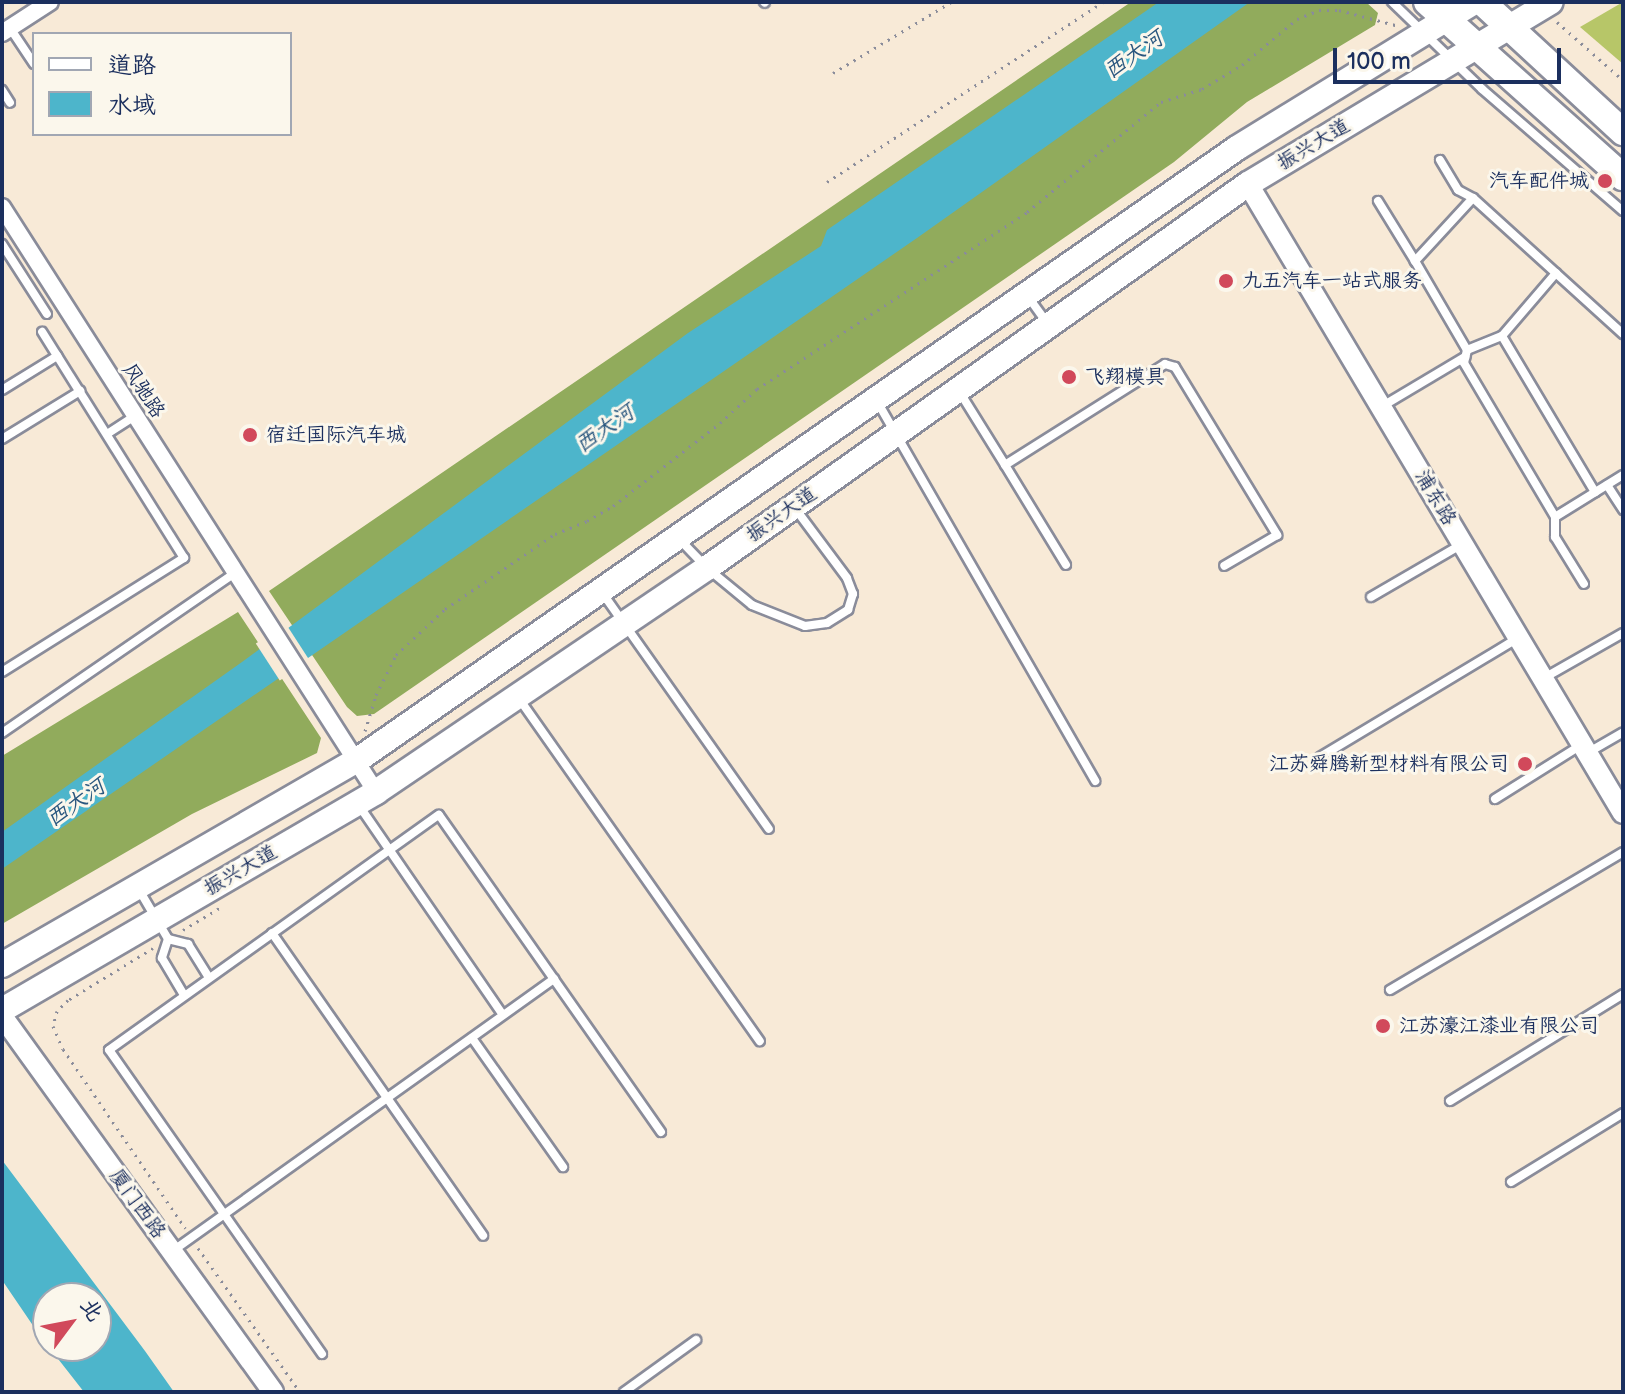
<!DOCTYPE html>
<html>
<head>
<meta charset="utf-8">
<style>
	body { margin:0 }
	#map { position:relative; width:1625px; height:1394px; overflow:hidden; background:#f8ead7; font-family:"Balsamiq Sans","LXGW WenKai TC",sans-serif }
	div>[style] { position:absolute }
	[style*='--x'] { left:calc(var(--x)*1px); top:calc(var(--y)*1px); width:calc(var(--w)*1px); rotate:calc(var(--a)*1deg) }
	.green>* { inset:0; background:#b7c668 }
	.forest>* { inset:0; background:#91ab5c }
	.water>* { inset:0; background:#4db5cb }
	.pier>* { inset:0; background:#f8ead7; transform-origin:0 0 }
	.path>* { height:3px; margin-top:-1.5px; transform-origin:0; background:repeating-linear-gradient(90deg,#8a8c9a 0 2px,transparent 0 8px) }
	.roads { filter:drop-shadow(2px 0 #8a8c9a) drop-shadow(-2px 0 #8a8c9a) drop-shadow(0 2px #8a8c9a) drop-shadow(0 -2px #8a8c9a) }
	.service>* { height:8px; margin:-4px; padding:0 4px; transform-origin:4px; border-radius:4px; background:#fff }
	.minor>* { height:16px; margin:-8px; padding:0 8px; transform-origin:8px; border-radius:8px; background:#fff }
	.tertiary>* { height:20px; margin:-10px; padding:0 10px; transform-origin:10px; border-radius:10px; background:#fff }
	.secondary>* { height:24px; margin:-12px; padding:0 12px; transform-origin:12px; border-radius:12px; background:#fff }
	.primary>* { height:26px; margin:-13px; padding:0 13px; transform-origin:13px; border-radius:13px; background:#fff }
	.dots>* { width:22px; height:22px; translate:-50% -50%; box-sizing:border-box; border:4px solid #fbf7ec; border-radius:50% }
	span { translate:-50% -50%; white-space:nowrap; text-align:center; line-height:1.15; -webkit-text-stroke:6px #fbf7ec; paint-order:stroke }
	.street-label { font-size:20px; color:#1b2f5e }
	.poi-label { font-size:20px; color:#1b2f5e }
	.right { translate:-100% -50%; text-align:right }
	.left { translate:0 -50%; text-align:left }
	.water-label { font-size:22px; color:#2a577f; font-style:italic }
	.frame { position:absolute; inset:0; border:4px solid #1b2f5e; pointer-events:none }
	.legend { position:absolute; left:32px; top:32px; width:260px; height:104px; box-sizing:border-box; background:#fbf7ec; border:2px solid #a1a7b3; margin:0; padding:10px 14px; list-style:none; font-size:24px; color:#1b2f5e }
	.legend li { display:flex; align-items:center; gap:16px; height:40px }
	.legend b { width:40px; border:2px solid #a1a7b3 }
	.north { position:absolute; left:32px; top:1282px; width:80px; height:80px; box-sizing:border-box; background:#fbf7ec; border:2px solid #a1a7b3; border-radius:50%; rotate:58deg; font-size:22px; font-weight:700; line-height:32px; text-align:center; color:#1b2f5e }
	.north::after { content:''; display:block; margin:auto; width:28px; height:36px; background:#d1495b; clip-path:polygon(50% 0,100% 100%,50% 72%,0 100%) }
	.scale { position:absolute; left:1333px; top:48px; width:228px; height:36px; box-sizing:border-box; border:4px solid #1b2f5e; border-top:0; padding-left:10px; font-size:24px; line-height:28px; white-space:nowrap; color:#1b2f5e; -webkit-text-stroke:6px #fbf7ec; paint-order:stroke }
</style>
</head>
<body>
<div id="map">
	<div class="green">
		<div style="clip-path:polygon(1623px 2px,1623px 64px,1580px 27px)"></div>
	</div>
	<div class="forest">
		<div style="clip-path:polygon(1131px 2px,1366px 2px,1378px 13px,1375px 25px,1247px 102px,1174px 162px,374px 714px,357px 716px,347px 707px,269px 591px)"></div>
		<div style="clip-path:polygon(238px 612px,321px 738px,317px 753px,192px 814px,2px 924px,2px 756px)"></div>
	</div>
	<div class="water">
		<div style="clip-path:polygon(1159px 2px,1250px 2px,917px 238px,2px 869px,2px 832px,242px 662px,688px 333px,821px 246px,827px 230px)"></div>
		<div style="clip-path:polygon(2px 1160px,145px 1351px,174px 1392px,84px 1392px,48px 1346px,96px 1346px,96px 1298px,48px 1298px,48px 1346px,36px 1330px,2px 1280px)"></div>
	</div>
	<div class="pier">
		<div style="left:286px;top:624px;width:44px;height:36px;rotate:57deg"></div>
	</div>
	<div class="path">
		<div style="--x:1557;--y:22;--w:88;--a:41.3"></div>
		<div style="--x:833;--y:73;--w:138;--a:-31"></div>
		<div style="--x:827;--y:182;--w:330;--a:-33.1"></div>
		<div style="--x:365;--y:731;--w:38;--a:-73"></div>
		<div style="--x:376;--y:695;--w:45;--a:-63.4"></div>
		<div style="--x:396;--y:655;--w:67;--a:-43.2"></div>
		<div style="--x:445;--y:609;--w:133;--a:-34.3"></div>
		<div style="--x:555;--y:534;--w:35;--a:-22"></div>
		<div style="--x:587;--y:521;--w:30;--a:-30"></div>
		<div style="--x:613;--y:506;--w:135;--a:-37.8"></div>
		<div style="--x:720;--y:423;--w:50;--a:-42.6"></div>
		<div style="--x:757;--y:389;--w:323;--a:-33.2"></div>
		<div style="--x:1027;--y:212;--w:173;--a:-39.4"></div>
		<div style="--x:1161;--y:102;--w:43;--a:-17.6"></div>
		<div style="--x:1202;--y:89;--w:47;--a:-31"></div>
		<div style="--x:1242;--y:65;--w:72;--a:-39.9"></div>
		<div style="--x:1297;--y:19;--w:24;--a:-22"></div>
		<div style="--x:1319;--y:10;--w:20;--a:0"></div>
		<div style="--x:1339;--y:10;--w:62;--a:14.9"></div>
		<div style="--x:183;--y:930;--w:44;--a:-31.2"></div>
		<div style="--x:153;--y:948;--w:100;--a:148.5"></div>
		<div style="--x:68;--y:1000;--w:16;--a:135"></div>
		<div style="--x:57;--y:1011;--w:16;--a:105"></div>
		<div style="--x:53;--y:1026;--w:25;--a:67"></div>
		<div style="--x:63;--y:1049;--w:217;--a:55.7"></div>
		<div style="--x:198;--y:1248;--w:176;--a:54.7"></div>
	</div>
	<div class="roads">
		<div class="service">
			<div style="--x:764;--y:2;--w:1;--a:45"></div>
			<div style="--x:1392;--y:2;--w:125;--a:44"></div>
			<div style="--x:1482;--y:89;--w:186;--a:40.9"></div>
			<div style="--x:10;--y:28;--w:43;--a:56.3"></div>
			<div style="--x:2;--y:90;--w:15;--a:58"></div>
			<div style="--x:1440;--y:160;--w:35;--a:59"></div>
			<div style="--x:1458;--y:190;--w:17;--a:28"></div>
			<div style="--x:1378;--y:201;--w:70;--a:58.3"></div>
			<div style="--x:2;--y:244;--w:83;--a:57.3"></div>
			<div style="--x:1029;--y:298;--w:31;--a:54"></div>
			<div style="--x:1623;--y:334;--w:202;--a:-137.8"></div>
			<div style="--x:1473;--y:198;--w:86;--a:132.6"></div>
			<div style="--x:1415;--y:261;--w:103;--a:59.7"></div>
			<div style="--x:1467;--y:350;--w:13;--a:103"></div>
			<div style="--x:1464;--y:363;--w:179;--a:59.4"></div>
			<div style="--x:1555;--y:517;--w:80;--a:-31.7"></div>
			<div style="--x:1502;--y:336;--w:83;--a:-49.4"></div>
			<div style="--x:1467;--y:350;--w:38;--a:-22"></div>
			<div style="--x:1502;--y:336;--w:182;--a:59.2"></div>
			<div style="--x:2;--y:390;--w:65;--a:-31.7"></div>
			<div style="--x:959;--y:391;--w:87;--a:58.1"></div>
			<div style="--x:1005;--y:465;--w:189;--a:-32.3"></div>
			<div style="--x:1165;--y:364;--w:10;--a:17"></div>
			<div style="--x:1175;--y:367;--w:197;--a:58.7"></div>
			<div style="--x:1277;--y:535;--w:61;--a:149.7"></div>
			<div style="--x:878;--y:403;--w:436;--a:60.1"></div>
			<div style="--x:1381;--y:407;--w:98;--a:-30.8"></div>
			<div style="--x:107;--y:434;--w:33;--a:-33"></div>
			<div style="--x:2;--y:439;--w:92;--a:-31.6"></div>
			<div style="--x:1005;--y:465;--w:117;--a:58.6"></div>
			<div style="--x:1607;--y:485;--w:30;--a:57"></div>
			<div style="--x:1555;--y:517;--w:20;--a:90"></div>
			<div style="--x:1555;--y:537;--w:55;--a:58.3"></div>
			<div style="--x:681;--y:541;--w:37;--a:46"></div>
			<div style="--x:707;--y:568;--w:58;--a:39.4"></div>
			<div style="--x:752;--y:605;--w:57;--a:21.6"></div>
			<div style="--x:805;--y:626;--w:22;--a:-8"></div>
			<div style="--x:827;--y:623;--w:25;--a:-32"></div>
			<div style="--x:848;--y:610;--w:17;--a:-73"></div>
			<div style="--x:853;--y:594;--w:17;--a:-111"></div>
			<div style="--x:847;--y:578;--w:89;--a:-126.7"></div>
			<div style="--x:601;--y:591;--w:291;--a:54.8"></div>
			<div style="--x:1371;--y:597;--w:105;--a:-30.2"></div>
			<div style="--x:2;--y:672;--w:215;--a:-32.1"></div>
			<div style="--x:184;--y:558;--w:267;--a:-122.1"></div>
			<div style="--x:1544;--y:678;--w:91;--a:-29.7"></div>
			<div style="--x:520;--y:700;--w:417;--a:54.9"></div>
			<div style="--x:2;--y:733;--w:283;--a:-34.5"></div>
			<div style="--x:1589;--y:752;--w:39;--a:-30"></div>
			<div style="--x:1320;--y:757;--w:231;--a:-31"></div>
			<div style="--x:1495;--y:799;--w:102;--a:-32.1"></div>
			<div style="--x:360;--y:807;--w:252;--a:55.5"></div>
			<div style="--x:138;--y:888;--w:59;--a:59.5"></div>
			<div style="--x:168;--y:939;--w:21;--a:14"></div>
			<div style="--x:188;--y:944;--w:39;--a:58"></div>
			<div style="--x:272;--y:933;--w:369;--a:55.1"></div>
			<div style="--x:168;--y:939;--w:20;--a:108"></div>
			<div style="--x:162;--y:958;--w:43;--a:59.3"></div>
			<div style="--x:1390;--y:990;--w:271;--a:-30.6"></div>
			<div style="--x:472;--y:1038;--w:158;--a:54.8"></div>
			<div style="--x:1450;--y:1101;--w:203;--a:-31.7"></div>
			<div style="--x:1511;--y:1182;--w:132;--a:-31.6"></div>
			<div style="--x:174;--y:1250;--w:467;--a:-35.5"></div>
			<div style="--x:322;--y:1354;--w:371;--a:-125"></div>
			<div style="--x:109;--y:1050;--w:405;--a:-35.5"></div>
			<div style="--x:439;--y:815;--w:387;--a:55"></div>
			<div style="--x:624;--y:1392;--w:89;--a:-35.8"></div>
		</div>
		<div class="minor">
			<div style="--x:2;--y:33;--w:57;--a:-32.9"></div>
			<div style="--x:2;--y:207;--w:694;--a:57.41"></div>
		</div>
		<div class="tertiary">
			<div style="--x:1248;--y:184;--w:732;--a:59.2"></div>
			<div style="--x:2;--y:1016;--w:463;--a:54.2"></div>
		</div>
		<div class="secondary">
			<div style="--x:2;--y:965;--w:409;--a:-30"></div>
			<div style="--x:356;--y:761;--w:1073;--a:-34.83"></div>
			<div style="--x:1237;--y:148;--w:278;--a:-31.6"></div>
			<div style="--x:2;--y:1010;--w:433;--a:-30.2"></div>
			<div style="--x:376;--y:792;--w:400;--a:-34.1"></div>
			<div style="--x:707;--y:568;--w:663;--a:-35.37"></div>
			<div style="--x:1248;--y:184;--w:353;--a:-31"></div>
		</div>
		<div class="primary">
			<div style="--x:1427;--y:2;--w:263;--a:41.8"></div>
			<div style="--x:1482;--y:2;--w:192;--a:42.7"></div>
		</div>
	</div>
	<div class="dots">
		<div style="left:1605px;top:181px;background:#d1495b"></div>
		<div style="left:1226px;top:281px;background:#d1495b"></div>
		<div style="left:1069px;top:377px;background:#d1495b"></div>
		<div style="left:250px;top:435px;background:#d1495b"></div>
		<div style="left:1525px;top:764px;background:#d1495b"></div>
		<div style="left:1383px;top:1026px;background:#d1495b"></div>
	</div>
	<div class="street-label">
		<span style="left:1314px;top:145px;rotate:-31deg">振兴大道</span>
		<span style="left:143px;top:391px;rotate:57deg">风驰路</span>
		<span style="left:1435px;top:498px;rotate:59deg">浦东路</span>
		<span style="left:782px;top:515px;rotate:-35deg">振兴大道</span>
		<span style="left:241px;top:871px;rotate:-30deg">振兴大道</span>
		<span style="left:137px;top:1204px;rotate:54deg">厦门西路</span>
	</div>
	<div class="poi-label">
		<span class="right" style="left:1589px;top:181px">汽车配件城</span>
		<span class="left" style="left:1242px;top:281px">九五汽车一站式服务</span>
		<span class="left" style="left:1085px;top:377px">飞翔模具</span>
		<span class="left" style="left:266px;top:435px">宿迁国际汽车城</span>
		<span class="right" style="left:1509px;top:764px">江苏舜腾新型材料有限公司</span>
		<span class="left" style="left:1399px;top:1026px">江苏濠江漆业有限公司</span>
	</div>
	<div class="water-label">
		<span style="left:1134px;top:55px;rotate:-35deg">西大河</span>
		<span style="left:605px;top:429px;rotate:-35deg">西大河</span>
		<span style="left:76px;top:803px;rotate:-35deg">西大河</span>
	</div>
	<div class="frame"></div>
	<ul class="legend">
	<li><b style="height:10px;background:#fff"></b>道路</li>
	<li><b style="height:22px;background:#4db5cb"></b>水域</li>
	</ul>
	<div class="north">北</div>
	<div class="scale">100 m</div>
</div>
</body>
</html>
